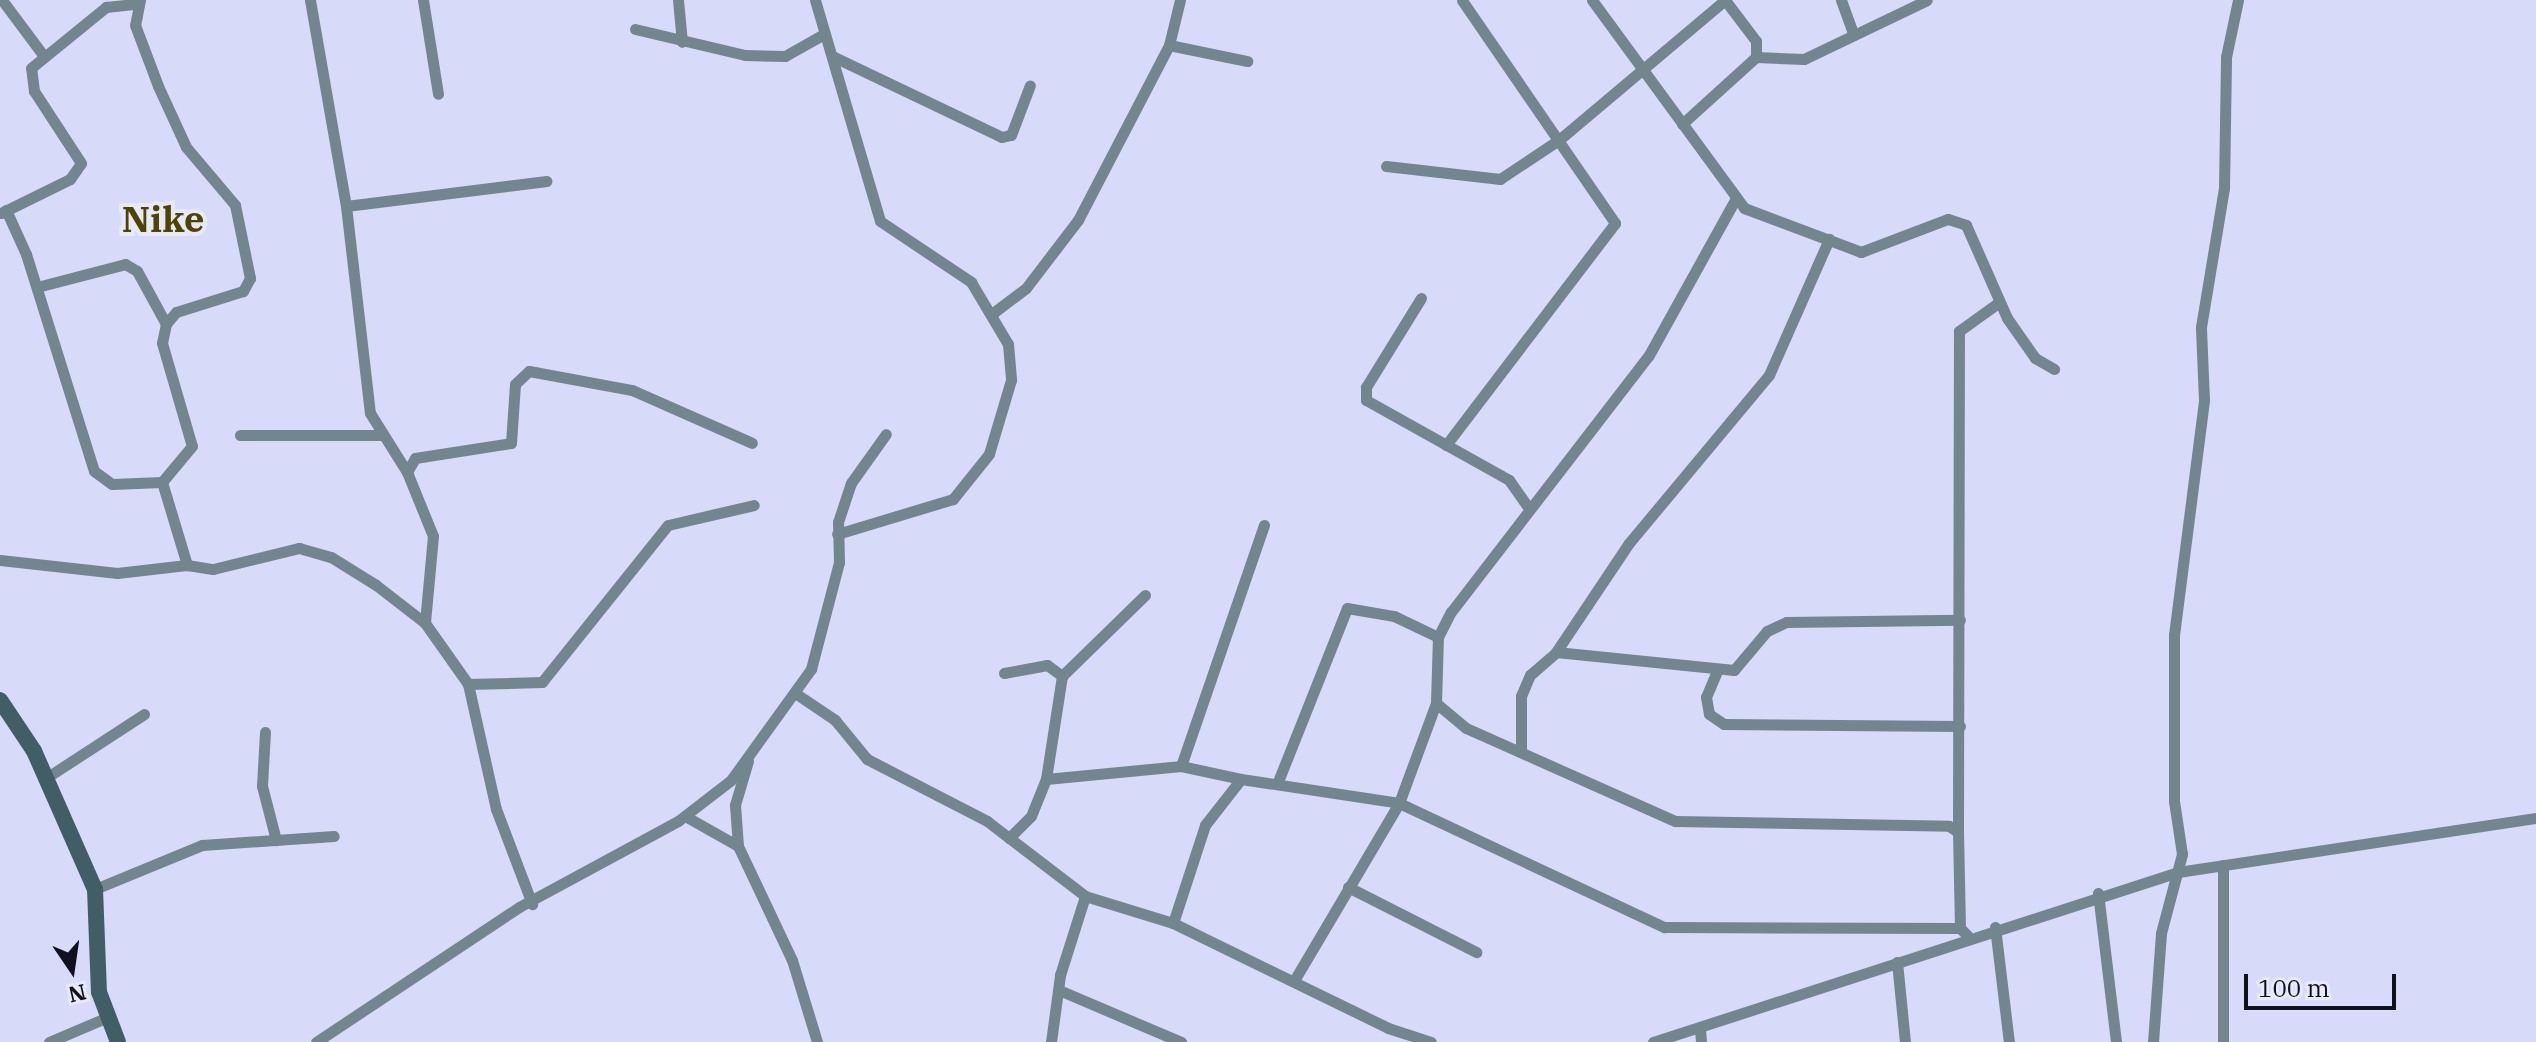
<!DOCTYPE html>
<html>
<head>
<meta charset="utf-8">
<style>
	body { margin:0 }
	#map { position:relative; width:2536px; height:1042px; overflow:hidden; background:#d8daf9; font-family:"IBM Plex Serif",serif }
	div>[style] { position:absolute }
	[style*='--x'] { left:calc(var(--x)*1px); top:calc(var(--y)*1px); width:calc(var(--w)*1px); rotate:calc(var(--a)*1deg) }
	.street>* { height:11px; margin:-5.5px; padding:0 5.5px; transform-origin:5.5px; border-radius:5.5px; background:#73868d }
	.secondary>* { height:16px; margin:-8px; padding:0 8px; transform-origin:8px; border-radius:8px; background:#415d66 }
	span { translate:-50% -50%; white-space:nowrap; text-align:center; line-height:1.15; -webkit-text-stroke:8px #e7e9f8; paint-order:stroke }
	.district-label { font-size:36px; color:#4d4401; font-weight:700 }
	.north { position:absolute; left:32px; top:930px; width:80px; height:80px; -webkit-text-stroke:6px #e7e9f8; paint-order:stroke; rotate:167deg; font-size:22px; font-weight:700; line-height:32px; text-align:center; color:#11111e }
	.north::after { content:''; display:block; margin:auto; width:28px; height:36px; background:#11111e; clip-path:polygon(50% 0,100% 100%,50% 72%,0 100%) }
	.scale { position:absolute; left:2244px; top:974px; width:152px; height:36px; box-sizing:border-box; border:4px solid #11111e; border-top:0; padding-left:10px; font-size:24px; line-height:28px; white-space:nowrap; color:#11111e; -webkit-text-stroke:6px #e7e9f8; paint-order:stroke }
</style>
</head>
<body>
<div id="map">
	<div class="street">
		<div style="--x:2;--y:0;--w:69;--a:53.3"></div>
		<div style="--x:140;--y:0;--w:25;--a:101"></div>
		<div style="--x:135;--y:25;--w:65;--a:69.3"></div>
		<div style="--x:158;--y:86;--w:67;--a:65.3"></div>
		<div style="--x:186;--y:147;--w:76;--a:49.8"></div>
		<div style="--x:235;--y:205;--w:75;--a:78.4"></div>
		<div style="--x:250;--y:278;--w:15;--a:118"></div>
		<div style="--x:243;--y:291;--w:70;--a:162.6"></div>
		<div style="--x:176;--y:312;--w:16;--a:130"></div>
		<div style="--x:166;--y:324;--w:19;--a:102"></div>
		<div style="--x:162;--y:343;--w:107;--a:73.8"></div>
		<div style="--x:192;--y:446;--w:47;--a:129.8"></div>
		<div style="--x:310;--y:0;--w:209;--a:80.1"></div>
		<div style="--x:346;--y:206;--w:208;--a:83.4"></div>
		<div style="--x:370;--y:413;--w:70;--a:57.9"></div>
		<div style="--x:407;--y:472;--w:69;--a:67.9"></div>
		<div style="--x:433;--y:536;--w:87;--a:95.3"></div>
		<div style="--x:423;--y:0;--w:95;--a:80.9"></div>
		<div style="--x:678;--y:0;--w:42;--a:84.6"></div>
		<div style="--x:815;--y:0;--w:230;--a:73.6"></div>
		<div style="--x:880;--y:221;--w:110;--a:33.8"></div>
		<div style="--x:971;--y:282;--w:72;--a:59.2"></div>
		<div style="--x:1008;--y:344;--w:36;--a:85"></div>
		<div style="--x:1011;--y:380;--w:77;--a:106.6"></div>
		<div style="--x:989;--y:454;--w:58;--a:128.7"></div>
		<div style="--x:953;--y:499;--w:121;--a:163.2"></div>
		<div style="--x:1180;--y:0;--w:46;--a:103.7"></div>
		<div style="--x:1169;--y:45;--w:80;--a:11.6"></div>
		<div style="--x:1592;--y:0;--w:258;--a:53.8"></div>
		<div style="--x:1744;--y:208;--w:125;--a:20.6"></div>
		<div style="--x:1861;--y:252;--w:93;--a:-20.8"></div>
		<div style="--x:1948;--y:219;--w:19;--a:18"></div>
		<div style="--x:1966;--y:225;--w:102;--a:66.2"></div>
		<div style="--x:2007;--y:318;--w:49;--a:55"></div>
		<div style="--x:2035;--y:358;--w:22;--a:30"></div>
		<div style="--x:1841;--y:0;--w:37;--a:70"></div>
		<div style="--x:635;--y:29;--w:113;--a:13.3"></div>
		<div style="--x:745;--y:55;--w:40;--a:1.4"></div>
		<div style="--x:785;--y:56;--w:45;--a:-29.4"></div>
		<div style="--x:832;--y:56;--w:188;--a:25.5"></div>
		<div style="--x:1002;--y:137;--w:9;--a:-13"></div>
		<div style="--x:1011;--y:135;--w:53;--a:-69.2"></div>
		<div style="--x:1756;--y:57;--w:48;--a:2.4"></div>
		<div style="--x:1804;--y:59;--w:136;--a:-25.6"></div>
		<div style="--x:1682;--y:124;--w:100;--a:-42.2"></div>
		<div style="--x:1756;--y:57;--w:16;--a:-90"></div>
		<div style="--x:1756;--y:41;--w:51;--a:-127.1"></div>
		<div style="--x:1386;--y:166;--w:115;--a:6.5"></div>
		<div style="--x:1500;--y:179;--w:72;--a:-33.7"></div>
		<div style="--x:1560;--y:139;--w:216;--a:-40.1"></div>
		<div style="--x:346;--y:206;--w:202;--a:-7.1"></div>
		<div style="--x:6;--y:210;--w:48;--a:65.6"></div>
		<div style="--x:26;--y:254;--w:227;--a:72.6"></div>
		<div style="--x:94;--y:471;--w:22;--a:36"></div>
		<div style="--x:112;--y:484;--w:50;--a:-2.3"></div>
		<div style="--x:1;--y:213;--w:77;--a:-26.2"></div>
		<div style="--x:70;--y:179;--w:19;--a:-55"></div>
		<div style="--x:81;--y:163;--w:86;--a:-123.1"></div>
		<div style="--x:34;--y:91;--w:23;--a:-97"></div>
		<div style="--x:31;--y:68;--w:97;--a:-39.1"></div>
		<div style="--x:106;--y:7;--w:30;--a:-6"></div>
		<div style="--x:37;--y:287;--w:91;--a:-14.6"></div>
		<div style="--x:125;--y:264;--w:14;--a:30"></div>
		<div style="--x:137;--y:271;--w:60;--a:61.3"></div>
		<div style="--x:1421;--y:298;--w:105;--a:121.7"></div>
		<div style="--x:1366;--y:387;--w:13;--a:90"></div>
		<div style="--x:1366;--y:400;--w:164;--a:29.2"></div>
		<div style="--x:1509;--y:480;--w:35;--a:55"></div>
		<div style="--x:993;--y:313;--w:41;--a:-37.1"></div>
		<div style="--x:1026;--y:288;--w:86;--a:-52.6"></div>
		<div style="--x:1078;--y:220;--w:197;--a:-62.5"></div>
		<div style="--x:240;--y:435;--w:142;--a:0"></div>
		<div style="--x:1446;--y:445;--w:279;--a:-52.7"></div>
		<div style="--x:1615;--y:223;--w:270;--a:-124.5"></div>
		<div style="--x:407;--y:472;--w:16;--a:-60"></div>
		<div style="--x:415;--y:458;--w:97;--a:-8.9"></div>
		<div style="--x:511;--y:443;--w:59;--a:-86.1"></div>
		<div style="--x:515;--y:384;--w:19;--a:-43"></div>
		<div style="--x:529;--y:371;--w:105;--a:10.5"></div>
		<div style="--x:632;--y:390;--w:131;--a:23.8"></div>
		<div style="--x:162;--y:482;--w:87;--a:73.2"></div>
		<div style="--x:0;--y:560;--w:118;--a:6.3"></div>
		<div style="--x:117;--y:573;--w:70;--a:-6.5"></div>
		<div style="--x:187;--y:565;--w:26;--a:9"></div>
		<div style="--x:213;--y:569;--w:89;--a:-13.7"></div>
		<div style="--x:299;--y:548;--w:33;--a:16"></div>
		<div style="--x:331;--y:557;--w:53;--a:31.9"></div>
		<div style="--x:376;--y:585;--w:62;--a:37.8"></div>
		<div style="--x:425;--y:623;--w:75;--a:54.8"></div>
		<div style="--x:468;--y:684;--w:128;--a:77.4"></div>
		<div style="--x:496;--y:809;--w:102;--a:69.2"></div>
		<div style="--x:1556;--y:652;--w:179;--a:5.8"></div>
		<div style="--x:1734;--y:670;--w:51;--a:-49.8"></div>
		<div style="--x:1767;--y:631;--w:21;--a:-25"></div>
		<div style="--x:1786;--y:622;--w:174;--a:-0.7"></div>
		<div style="--x:1717;--y:671;--w:28;--a:113"></div>
		<div style="--x:1706;--y:697;--w:17;--a:80"></div>
		<div style="--x:1709;--y:714;--w:18;--a:34"></div>
		<div style="--x:1724;--y:724;--w:236;--a:0.5"></div>
		<div style="--x:1004;--y:673;--w:44;--a:-10.5"></div>
		<div style="--x:1047;--y:665;--w:19;--a:36"></div>
		<div style="--x:468;--y:684;--w:74;--a:-1.5"></div>
		<div style="--x:542;--y:682;--w:201;--a:-51.3"></div>
		<div style="--x:668;--y:525;--w:88;--a:-13.1"></div>
		<div style="--x:798;--y:695;--w:45;--a:34"></div>
		<div style="--x:835;--y:720;--w:50;--a:50.6"></div>
		<div style="--x:867;--y:759;--w:135;--a:27.3"></div>
		<div style="--x:987;--y:821;--w:123;--a:37.4"></div>
		<div style="--x:1085;--y:896;--w:92;--a:17.1"></div>
		<div style="--x:1173;--y:923;--w:239;--a:26"></div>
		<div style="--x:1388;--y:1028;--w:45;--a:18"></div>
		<div style="--x:1436;--y:703;--w:39;--a:40"></div>
		<div style="--x:1466;--y:728;--w:229;--a:24"></div>
		<div style="--x:1675;--y:821;--w:274;--a:1"></div>
		<div style="--x:1949;--y:826;--w:11;--a:34"></div>
		<div style="--x:1958;--y:832;--w:96;--a:88.8"></div>
		<div style="--x:265;--y:732;--w:54;--a:93.2"></div>
		<div style="--x:262;--y:786;--w:56;--a:75.5"></div>
		<div style="--x:1521;--y:749;--w:53;--a:-90"></div>
		<div style="--x:1521;--y:696;--w:23;--a:-67"></div>
		<div style="--x:1530;--y:675;--w:35;--a:-41"></div>
		<div style="--x:1556;--y:652;--w:131;--a:-56.2"></div>
		<div style="--x:1629;--y:543;--w:219;--a:-50.2"></div>
		<div style="--x:1769;--y:375;--w:149;--a:-66.2"></div>
		<div style="--x:748;--y:761;--w:46;--a:106.5"></div>
		<div style="--x:735;--y:805;--w:41;--a:85.8"></div>
		<div style="--x:738;--y:846;--w:126;--a:64.7"></div>
		<div style="--x:792;--y:960;--w:86;--a:73"></div>
		<div style="--x:1181;--y:766;--w:255;--a:-71"></div>
		<div style="--x:46;--y:778;--w:117;--a:-33.1"></div>
		<div style="--x:1046;--y:779;--w:136;--a:-5.5"></div>
		<div style="--x:1181;--y:766;--w:61;--a:12.2"></div>
		<div style="--x:1277;--y:784;--w:189;--a:-68.3"></div>
		<div style="--x:1347;--y:608;--w:48;--a:9.7"></div>
		<div style="--x:1394;--y:616;--w:49;--a:25.5"></div>
		<div style="--x:685;--y:816;--w:61;--a:29.5"></div>
		<div style="--x:1958;--y:832;--w:501;--a:-89.89"></div>
		<div style="--x:1959;--y:331;--w:48;--a:-35.7"></div>
		<div style="--x:1009;--y:838;--w:31;--a:-45"></div>
		<div style="--x:1031;--y:816;--w:40;--a:-68"></div>
		<div style="--x:1046;--y:779;--w:104;--a:-81.2"></div>
		<div style="--x:1062;--y:676;--w:116;--a:-44.3"></div>
		<div style="--x:1348;--y:887;--w:144;--a:26.9"></div>
		<div style="--x:95;--y:889;--w:116;--a:-22.4"></div>
		<div style="--x:202;--y:845;--w:132;--a:-3.9"></div>
		<div style="--x:2098;--y:893;--w:150;--a:83.1"></div>
		<div style="--x:1173;--y:923;--w:103;--a:-71.9"></div>
		<div style="--x:1205;--y:825;--w:58;--a:-52"></div>
		<div style="--x:1241;--y:779;--w:160;--a:8.6"></div>
		<div style="--x:1399;--y:803;--w:293;--a:25.1"></div>
		<div style="--x:1664;--y:927;--w:296;--a:0.2"></div>
		<div style="--x:1960;--y:928;--w:11;--a:45"></div>
		<div style="--x:1995;--y:927;--w:116;--a:83.1"></div>
		<div style="--x:1897;--y:962;--w:80;--a:84.3"></div>
		<div style="--x:1295;--y:979;--w:204;--a:-59.4"></div>
		<div style="--x:1399;--y:803;--w:107;--a:-69.7"></div>
		<div style="--x:1436;--y:703;--w:66;--a:-88.3"></div>
		<div style="--x:1438;--y:637;--w:28;--a:-63"></div>
		<div style="--x:1451;--y:612;--w:324;--a:-52.4"></div>
		<div style="--x:1649;--y:355;--w:177;--a:-61"></div>
		<div style="--x:1059;--y:990;--w:133;--a:23.1"></div>
		<div style="--x:1700;--y:1028;--w:14;--a:86"></div>
		<div style="--x:49;--y:1042;--w:64;--a:-23"></div>
		<div style="--x:316;--y:1042;--w:244;--a:-33.6"></div>
		<div style="--x:519;--y:907;--w:181;--a:-28.4"></div>
		<div style="--x:678;--y:821;--w:67;--a:-37.7"></div>
		<div style="--x:731;--y:780;--w:137;--a:-54.2"></div>
		<div style="--x:811;--y:669;--w:111;--a:-75.3"></div>
		<div style="--x:839;--y:562;--w:40;--a:-91.4"></div>
		<div style="--x:838;--y:522;--w:41;--a:-71.6"></div>
		<div style="--x:851;--y:483;--w:60;--a:-54.5"></div>
		<div style="--x:1051;--y:1042;--w:68;--a:-82.3"></div>
		<div style="--x:1060;--y:975;--w:83;--a:-72.4"></div>
		<div style="--x:1653;--y:1042;--w:552;--a:-17.94"></div>
		<div style="--x:2178;--y:872;--w:362;--a:-8.6"></div>
		<div style="--x:2153;--y:1042;--w:109;--a:-85.8"></div>
		<div style="--x:2161;--y:933;--w:82;--a:-75.1"></div>
		<div style="--x:2182;--y:854;--w:54;--a:-98.6"></div>
		<div style="--x:2174;--y:801;--w:166;--a:-90"></div>
		<div style="--x:2174;--y:635;--w:237;--a:-82.7"></div>
		<div style="--x:2204;--y:400;--w:73;--a:-92.4"></div>
		<div style="--x:2201;--y:327;--w:141;--a:-80.6"></div>
		<div style="--x:2224;--y:188;--w:131;--a:-89.1"></div>
		<div style="--x:2226;--y:57;--w:58;--a:-78.1"></div>
		<div style="--x:2223;--y:1042;--w:177;--a:-90"></div>
	</div>
	<div class="secondary">
		<div style="--x:0;--y:700;--w:61;--a:56.3"></div>
		<div style="--x:34;--y:751;--w:151;--a:66.2"></div>
		<div style="--x:95;--y:889;--w:103;--a:87.8"></div>
		<div style="--x:99;--y:992;--w:53;--a:69.2"></div>
	</div>
	<div class="district-label">
		<span style="left:163px;top:219px">Nike</span>
	</div>
	<div class="north">N</div>
	<div class="scale">100 m</div>
</div>
</body>
</html>
